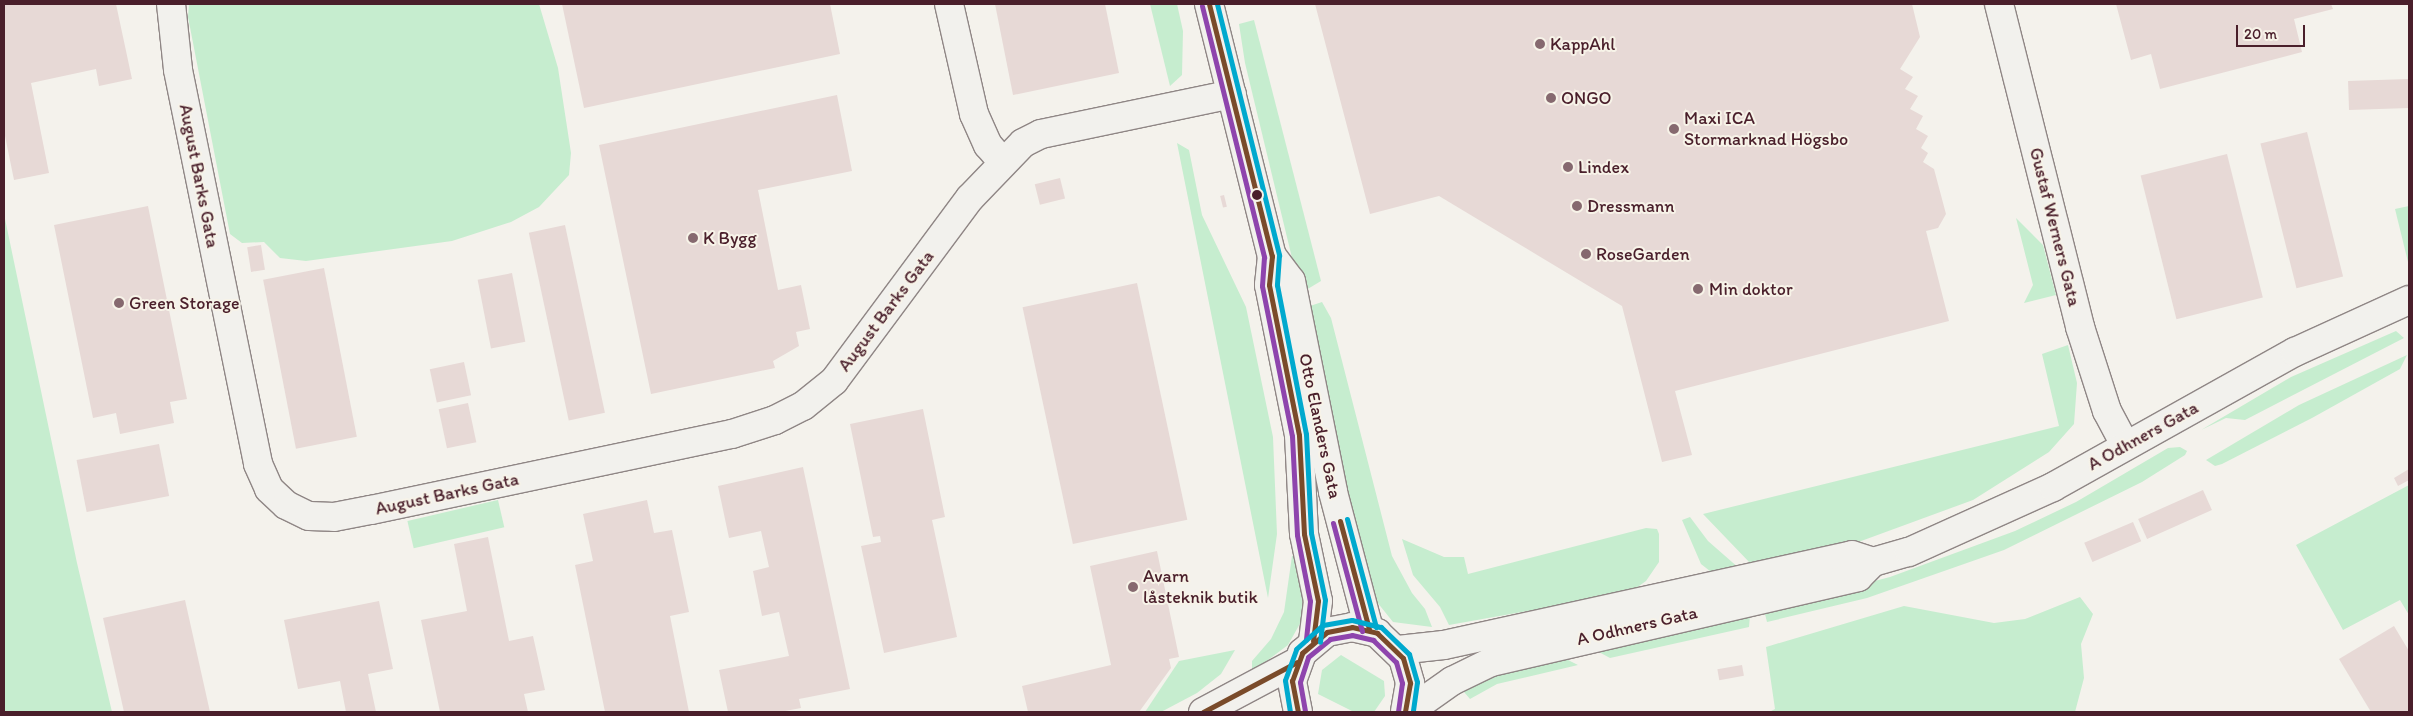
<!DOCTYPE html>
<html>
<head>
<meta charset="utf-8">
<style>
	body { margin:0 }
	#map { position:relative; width:2413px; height:716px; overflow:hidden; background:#f4f2ec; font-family:Itim,sans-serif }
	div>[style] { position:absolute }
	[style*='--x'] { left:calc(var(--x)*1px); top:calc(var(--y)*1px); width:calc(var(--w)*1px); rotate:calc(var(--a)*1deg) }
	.green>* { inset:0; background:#c6edcf; transform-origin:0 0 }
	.building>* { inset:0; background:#e7d9d6; transform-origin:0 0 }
	.roads { filter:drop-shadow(1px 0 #8f8685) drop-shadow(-1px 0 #8f8685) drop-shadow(0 1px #8f8685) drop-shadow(0 -1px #8f8685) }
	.street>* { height:28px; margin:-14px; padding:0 14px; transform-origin:14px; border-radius:14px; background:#f2f1ed }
	.secondary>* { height:28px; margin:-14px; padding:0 14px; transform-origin:14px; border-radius:14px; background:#f2f1ed }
	.bus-1>* { height:5px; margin:-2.5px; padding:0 2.5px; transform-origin:2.5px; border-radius:2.5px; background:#7a4b2a }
	.bus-2>* { height:5px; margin:-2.5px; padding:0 2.5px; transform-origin:2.5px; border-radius:2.5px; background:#8e44ad }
	.bus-3>* { height:5px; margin:-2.5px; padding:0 2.5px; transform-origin:2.5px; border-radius:2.5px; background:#00a9ce }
	.dots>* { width:14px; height:14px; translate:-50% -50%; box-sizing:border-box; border:2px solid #f7f3e8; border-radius:50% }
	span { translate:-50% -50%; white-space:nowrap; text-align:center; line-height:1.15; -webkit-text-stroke:4px #f7f3e8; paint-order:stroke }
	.poi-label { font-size:18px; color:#4a1f2b }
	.left { translate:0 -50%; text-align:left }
	.street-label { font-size:18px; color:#4a1f2b }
	.frame { position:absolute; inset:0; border:5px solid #4a1f2b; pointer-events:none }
	.scale { position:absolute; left:2236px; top:25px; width:69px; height:22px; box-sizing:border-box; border:2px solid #4a1f2b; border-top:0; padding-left:6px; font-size:15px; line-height:18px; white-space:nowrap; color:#4a1f2b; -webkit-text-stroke:4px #f7f3e8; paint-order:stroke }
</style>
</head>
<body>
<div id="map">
	<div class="green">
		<div style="clip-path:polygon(189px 4px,539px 4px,558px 68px,571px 153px,569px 175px,539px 207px,511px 222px,452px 241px,306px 261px,280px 258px,264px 242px,242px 243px,230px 234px,188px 17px)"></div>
		<div style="clip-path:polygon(1150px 4px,1177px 4px,1183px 31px,1182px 75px,1170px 86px)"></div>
		<div style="clip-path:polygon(1254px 20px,1321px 281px,1306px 290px,1299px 287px,1245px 63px,1239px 24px)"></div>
		<div style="clip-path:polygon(1177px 143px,1189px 150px,1202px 215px,1246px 307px,1273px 437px,1277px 534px,1268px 598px)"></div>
		<div style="clip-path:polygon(2409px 206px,2409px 266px,2395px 209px)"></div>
		<div style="clip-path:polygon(4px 214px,77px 563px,112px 712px,4px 712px)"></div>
		<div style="clip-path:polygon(2016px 218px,2043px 245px,2056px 295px,2024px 303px,2033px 285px)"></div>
		<div style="clip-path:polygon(1322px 302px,1331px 318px,1392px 556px,1412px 593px,1425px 609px,1432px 627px,1393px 622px,1369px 592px,1304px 308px)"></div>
		<div style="clip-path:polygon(2396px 331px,2404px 338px,2245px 420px,2226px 418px,2201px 430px,2291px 377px)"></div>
		<div style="clip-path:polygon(2068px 345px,2077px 383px,2074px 424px,2049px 452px,1973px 500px,1823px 555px,1751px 564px,1703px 514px,2059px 426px,2042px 354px)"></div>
		<div style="clip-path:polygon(2407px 355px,2400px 369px,2312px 418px,2222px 464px,2215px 466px,2206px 460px,2299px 405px)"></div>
		<div style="clip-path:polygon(2180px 447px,2187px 451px,2185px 455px,2142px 482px,2004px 550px,1867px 598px,1767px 622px,1764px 610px,1890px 577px,2015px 531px,2076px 502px,2168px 448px)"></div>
		<div style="clip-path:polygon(2409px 485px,2409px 615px,2400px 600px,2343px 630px,2296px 545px)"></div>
		<div style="left:498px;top:500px;width:28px;height:93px;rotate:77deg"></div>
		<div style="clip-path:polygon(1690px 517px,1708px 541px,1740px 569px,1715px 575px,1701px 564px,1682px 520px)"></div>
		<div style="clip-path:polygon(1646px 528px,1657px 529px,1659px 534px,1659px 562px,1646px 581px,1629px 593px,1449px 625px,1440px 607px,1413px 575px,1402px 539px,1444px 557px,1464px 557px,1468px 574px)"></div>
		<div style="clip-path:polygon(1296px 555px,1303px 590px,1302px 620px,1288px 645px,1252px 672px,1252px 661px,1271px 639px,1284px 612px,1292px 556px)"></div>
		<div style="clip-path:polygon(2080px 597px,2093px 614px,2081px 644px,2084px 678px,2075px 712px,1769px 712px,1775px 709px,1766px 647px,1904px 606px,1994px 623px,2025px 619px)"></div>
		<div style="clip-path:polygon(1750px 615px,1749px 627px,1610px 658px,1597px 651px)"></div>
		<div style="clip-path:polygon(1235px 650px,1221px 674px,1197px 693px,1161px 712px,1145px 712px,1179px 661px)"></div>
		<div style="clip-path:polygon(1341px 655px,1384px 681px,1385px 696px,1374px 712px,1354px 712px,1318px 694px,1322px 670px)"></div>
		<div style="clip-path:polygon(1564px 658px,1578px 665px,1497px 684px,1470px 699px,1464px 692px,1470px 681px)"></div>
	</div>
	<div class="building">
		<div style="clip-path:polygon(4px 4px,116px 4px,132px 79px,99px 86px,96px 69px,31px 83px,49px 173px,14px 180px,4px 131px)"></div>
		<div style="clip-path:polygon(562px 4px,830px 4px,840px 54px,584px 108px)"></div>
		<div style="clip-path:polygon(995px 4px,1105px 4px,1119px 73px,1013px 95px)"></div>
		<div style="clip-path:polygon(1315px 4px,1912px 4px,1920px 37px,1900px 69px,1913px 77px,1905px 89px,1918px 96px,1910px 109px,1923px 116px,1916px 129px,1928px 136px,1921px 148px,1928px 153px,1923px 162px,1934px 169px,1946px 214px,1938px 228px,1926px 231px,1949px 321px,1675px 391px,1692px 455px,1662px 462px,1622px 306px,1439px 196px,1370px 214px)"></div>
		<div style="clip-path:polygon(2116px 4px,2331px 4px,2333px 9px,2294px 19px,2302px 52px,2160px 89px,2151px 54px,2131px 60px)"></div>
		<div style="left:2408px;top:79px;width:29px;height:60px;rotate:88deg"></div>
		<div style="clip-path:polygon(837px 95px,852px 171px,758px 190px,778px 290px,801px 285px,810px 329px,796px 332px,799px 346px,773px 361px,775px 368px,651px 394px,599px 145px)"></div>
		<div style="left:2307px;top:132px;width:149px;height:48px;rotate:76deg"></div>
		<div style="left:2227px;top:154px;width:148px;height:89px;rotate:76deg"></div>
		<div style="left:1060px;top:178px;width:21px;height:26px;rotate:76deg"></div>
		<div style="left:1224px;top:195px;width:12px;height:4px;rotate:76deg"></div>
		<div style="clip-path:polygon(148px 206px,187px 399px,170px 402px,174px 423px,120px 434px,116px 413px,93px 418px,54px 225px)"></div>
		<div style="left:565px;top:225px;width:192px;height:37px;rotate:78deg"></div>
		<div style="left:261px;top:245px;width:25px;height:14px;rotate:81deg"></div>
		<div style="left:324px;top:268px;width:172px;height:62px;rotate:79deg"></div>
		<div style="left:512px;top:273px;width:70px;height:35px;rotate:79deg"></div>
		<div style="left:1137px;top:283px;width:242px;height:117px;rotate:78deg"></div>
		<div style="left:464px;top:362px;width:34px;height:35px;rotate:78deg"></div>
		<div style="left:468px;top:403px;width:40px;height:30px;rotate:78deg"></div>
		<div style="clip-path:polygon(923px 409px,945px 517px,932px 520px,957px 637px,884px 653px,861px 546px,881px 542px,880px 536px,873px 537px,850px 424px)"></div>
		<div style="left:159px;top:444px;width:53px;height:84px;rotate:79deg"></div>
		<div style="clip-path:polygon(803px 467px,850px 689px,799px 699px,801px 708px,780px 712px,728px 712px,719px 670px,789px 656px,779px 612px,762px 616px,753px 571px,769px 567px,761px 531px,729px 538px,718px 486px)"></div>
		<div style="clip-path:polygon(2409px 469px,2409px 480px,2398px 486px,2394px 478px)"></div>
		<div style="left:2203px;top:490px;width:22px;height:71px;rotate:66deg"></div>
		<div style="clip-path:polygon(647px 500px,654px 533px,672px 530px,689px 612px,670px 616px,689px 712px,605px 712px,575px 565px,593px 561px,583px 514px)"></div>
		<div style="left:2133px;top:522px;width:21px;height:53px;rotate:67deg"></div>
		<div style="clip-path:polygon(488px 537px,509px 641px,533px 636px,545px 690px,524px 694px,528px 712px,440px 712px,421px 620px,467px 611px,454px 544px)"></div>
		<div style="clip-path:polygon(1157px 551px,1179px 657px,1169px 659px,1171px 668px,1139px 712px,1028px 712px,1022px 686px,1111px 665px,1090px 566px)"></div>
		<div style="clip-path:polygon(185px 600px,210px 712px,124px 712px,103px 618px)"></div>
		<div style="clip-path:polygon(379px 601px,393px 669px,368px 674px,376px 712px,346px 712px,340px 681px,298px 689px,284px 620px)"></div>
		<div style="clip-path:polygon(2394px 626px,2409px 651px,2409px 712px,2371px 712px,2339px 659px)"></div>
		<div style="left:1742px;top:665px;width:11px;height:25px;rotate:80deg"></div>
	</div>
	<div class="roads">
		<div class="street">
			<div style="--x:171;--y:4;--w:66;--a:83.9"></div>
			<div style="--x:178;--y:70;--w:402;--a:78.5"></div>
			<div style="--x:258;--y:464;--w:27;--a:66"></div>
			<div style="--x:269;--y:489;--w:23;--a:43"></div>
			<div style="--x:286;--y:505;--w:25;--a:26"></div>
			<div style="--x:309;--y:516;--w:25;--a:2"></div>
			<div style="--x:334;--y:517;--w:38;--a:-11"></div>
			<div style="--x:371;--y:510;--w:369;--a:-11.9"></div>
			<div style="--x:732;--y:434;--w:45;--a:-18"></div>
			<div style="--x:775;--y:420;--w:31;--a:-27"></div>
			<div style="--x:803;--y:406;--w:40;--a:-39"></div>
			<div style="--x:834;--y:381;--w:228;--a:-53.4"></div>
			<div style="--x:970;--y:198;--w:76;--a:-46.1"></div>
			<div style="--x:1023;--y:143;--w:20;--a:-27"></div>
			<div style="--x:1041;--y:134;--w:195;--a:-11.8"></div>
			<div style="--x:949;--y:4;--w:113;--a:77.2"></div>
			<div style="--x:974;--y:114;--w:34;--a:66"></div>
			<div style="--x:988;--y:145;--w:21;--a:49"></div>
			<div style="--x:1999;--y:4;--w:333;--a:75.9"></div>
			<div style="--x:2080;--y:327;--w:88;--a:72.2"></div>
			<div style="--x:2107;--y:411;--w:38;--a:62"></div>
		</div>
		<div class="secondary">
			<div style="--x:1209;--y:4;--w:260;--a:76"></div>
			<div style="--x:1272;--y:256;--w:29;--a:96"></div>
			<div style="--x:1269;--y:285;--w:153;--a:78.7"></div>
			<div style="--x:1299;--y:435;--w:99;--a:87.1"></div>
			<div style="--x:1304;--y:534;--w:68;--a:78.2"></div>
			<div style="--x:1318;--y:601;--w:40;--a:97.1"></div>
			<div style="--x:1272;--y:256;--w:31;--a:53"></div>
			<div style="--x:1291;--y:281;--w:215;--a:78.7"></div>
			<div style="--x:1333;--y:492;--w:142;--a:75.3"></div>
			<div style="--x:1398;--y:650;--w:46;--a:-6.2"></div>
			<div style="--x:1444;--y:645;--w:418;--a:-12.4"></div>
			<div style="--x:1852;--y:555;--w:22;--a:18"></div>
			<div style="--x:1203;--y:712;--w:106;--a:-28"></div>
			<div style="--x:1298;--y:712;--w:32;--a:-101"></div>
			<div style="--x:1292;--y:681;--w:30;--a:-70"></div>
			<div style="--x:1302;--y:653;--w:33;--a:-40"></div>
			<div style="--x:1327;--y:632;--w:25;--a:-11"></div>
			<div style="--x:1352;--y:627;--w:26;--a:13"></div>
			<div style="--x:1377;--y:633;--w:36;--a:44"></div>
			<div style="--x:1403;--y:658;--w:26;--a:74"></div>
			<div style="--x:1410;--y:683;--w:29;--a:100"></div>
			<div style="--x:1408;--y:712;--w:54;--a:-35.2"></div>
			<div style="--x:1452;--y:681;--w:43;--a:-26"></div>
			<div style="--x:1491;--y:662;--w:377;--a:-13"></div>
			<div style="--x:1858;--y:577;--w:21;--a:-45"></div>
			<div style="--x:1873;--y:562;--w:37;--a:-16"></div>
			<div style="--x:1909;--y:552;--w:158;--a:-24.3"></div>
			<div style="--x:2053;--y:487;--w:277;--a:-29.2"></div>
			<div style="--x:2295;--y:352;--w:125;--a:-24.5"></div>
		</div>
	</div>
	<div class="bus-1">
		<div style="--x:1209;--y:4;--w:260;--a:76"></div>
		<div style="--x:1272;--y:256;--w:29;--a:96"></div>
		<div style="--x:1269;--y:285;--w:153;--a:78.7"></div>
		<div style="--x:1299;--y:435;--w:99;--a:87.1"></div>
		<div style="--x:1304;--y:534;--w:68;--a:78.2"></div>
		<div style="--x:1318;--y:601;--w:40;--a:97.1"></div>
		<div style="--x:1340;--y:521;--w:112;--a:75"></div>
		<div style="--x:1203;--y:712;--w:106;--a:-28"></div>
		<div style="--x:1298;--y:712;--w:32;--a:-101"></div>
		<div style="--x:1292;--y:681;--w:30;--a:-70"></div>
		<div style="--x:1302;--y:653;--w:33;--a:-40"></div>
		<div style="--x:1327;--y:632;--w:25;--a:-11"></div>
		<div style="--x:1352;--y:627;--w:26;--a:13"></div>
		<div style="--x:1377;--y:633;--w:36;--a:44"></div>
		<div style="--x:1403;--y:658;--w:26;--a:74"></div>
		<div style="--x:1410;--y:683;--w:29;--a:100"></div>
	</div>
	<div class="bus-2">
		<div style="--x:1202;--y:6;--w:259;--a:76.1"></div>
		<div style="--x:1264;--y:257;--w:29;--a:94"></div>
		<div style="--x:1262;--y:286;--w:153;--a:78.7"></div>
		<div style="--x:1292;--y:436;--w:99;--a:87.1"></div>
		<div style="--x:1297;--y:535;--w:67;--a:78.9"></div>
		<div style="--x:1310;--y:601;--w:39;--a:96"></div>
		<div style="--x:1333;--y:523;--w:112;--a:75"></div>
		<div style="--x:1305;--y:711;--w:29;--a:-100"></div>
		<div style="--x:1300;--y:682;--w:26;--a:-72"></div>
		<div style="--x:1308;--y:657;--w:28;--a:-39"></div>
		<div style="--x:1330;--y:639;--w:22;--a:-10"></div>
		<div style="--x:1352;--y:635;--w:22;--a:13"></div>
		<div style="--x:1373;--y:640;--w:32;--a:44"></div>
		<div style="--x:1396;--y:662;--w:22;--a:74"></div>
		<div style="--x:1402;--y:683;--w:28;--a:98"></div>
	</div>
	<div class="bus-3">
		<div style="--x:1217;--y:4;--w:259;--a:76.1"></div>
		<div style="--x:1279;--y:255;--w:30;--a:94"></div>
		<div style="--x:1277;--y:285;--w:152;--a:79"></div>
		<div style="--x:1306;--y:434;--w:99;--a:87.1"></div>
		<div style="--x:1311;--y:533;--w:68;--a:78.2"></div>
		<div style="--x:1325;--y:600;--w:42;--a:96.8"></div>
		<div style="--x:1347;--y:519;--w:112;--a:75"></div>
		<div style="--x:1290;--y:712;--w:32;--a:-99"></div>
		<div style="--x:1285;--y:680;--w:33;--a:-70"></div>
		<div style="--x:1296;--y:649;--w:36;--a:-42"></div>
		<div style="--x:1323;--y:625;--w:29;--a:-10"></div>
		<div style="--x:1352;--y:620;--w:30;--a:14"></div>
		<div style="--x:1381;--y:627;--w:39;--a:44"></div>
		<div style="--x:1409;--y:654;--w:29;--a:74"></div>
		<div style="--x:1417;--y:682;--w:30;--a:98"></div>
	</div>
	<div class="dots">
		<div style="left:1540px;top:44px;background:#86696f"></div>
		<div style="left:1551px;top:98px;background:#86696f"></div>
		<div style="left:1674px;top:129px;background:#86696f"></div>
		<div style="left:1568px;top:167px;background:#86696f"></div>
		<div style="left:1257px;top:195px;background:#4a1f2b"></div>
		<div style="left:1577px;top:206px;background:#86696f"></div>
		<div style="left:693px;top:238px;background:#86696f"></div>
		<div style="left:1586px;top:254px;background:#86696f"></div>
		<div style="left:1698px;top:289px;background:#86696f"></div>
		<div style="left:119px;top:303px;background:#86696f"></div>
		<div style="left:1133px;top:587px;background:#86696f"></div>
	</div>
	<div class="poi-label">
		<span class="left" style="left:1550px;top:44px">KappAhl</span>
		<span class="left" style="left:1561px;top:98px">ONGO</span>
		<span class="left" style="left:1684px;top:129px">Maxi ICA<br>Stormarknad Högsbo</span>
		<span class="left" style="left:1578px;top:167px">Lindex</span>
		<span class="left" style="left:1587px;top:206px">Dressmann</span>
		<span class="left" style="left:703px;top:238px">K Bygg</span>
		<span class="left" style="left:1596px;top:254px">RoseGarden</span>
		<span class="left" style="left:1709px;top:289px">Min doktor</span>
		<span class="left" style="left:129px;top:303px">Green Storage</span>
		<span class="left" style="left:1143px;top:587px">Avarn<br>låsteknik butik</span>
	</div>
	<div class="street-label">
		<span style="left:199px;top:176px;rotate:79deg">August Barks Gata</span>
		<span style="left:2055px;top:227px;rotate:76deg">Gustaf Werners Gata</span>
		<span style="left:886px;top:311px;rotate:-53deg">August Barks Gata</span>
		<span style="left:1320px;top:426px;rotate:78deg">Otto Elanders Gata</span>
		<span style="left:2143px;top:436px;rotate:-29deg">A Odhners Gata</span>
		<span style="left:447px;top:494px;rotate:-12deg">August Barks Gata</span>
		<span style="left:1637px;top:626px;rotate:-13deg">A Odhners Gata</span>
	</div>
	<div class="frame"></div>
	<div class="scale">20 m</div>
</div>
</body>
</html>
